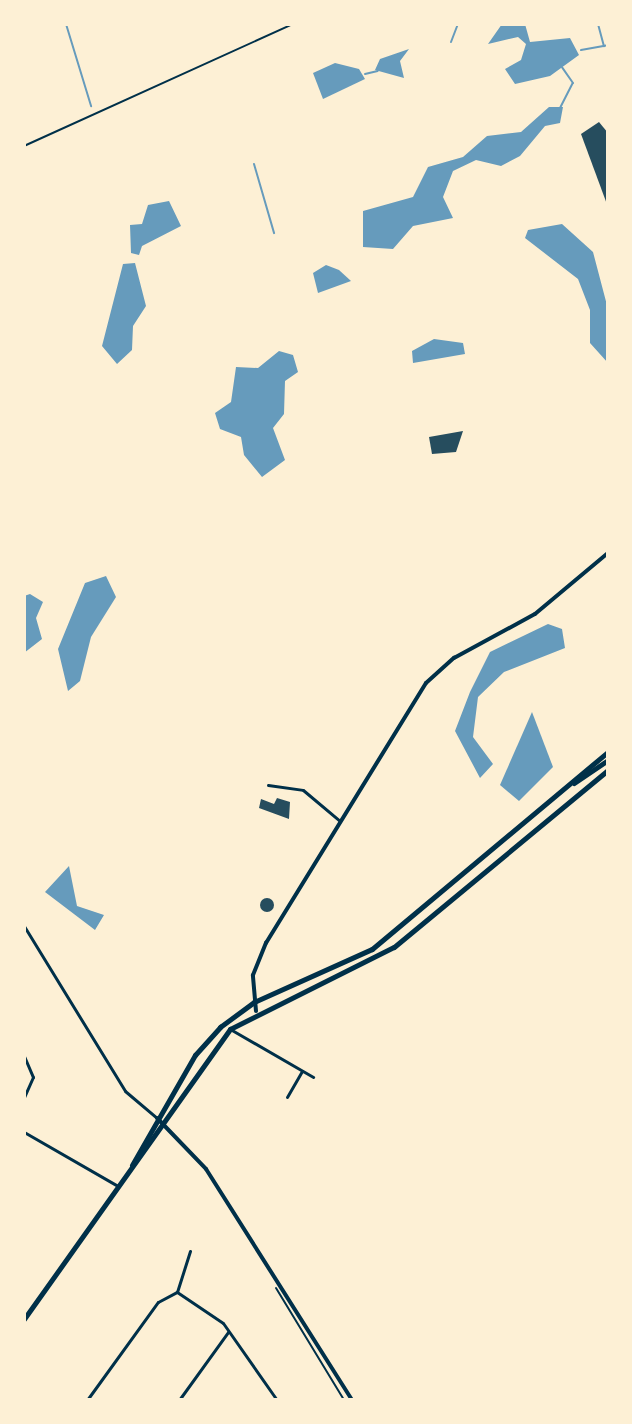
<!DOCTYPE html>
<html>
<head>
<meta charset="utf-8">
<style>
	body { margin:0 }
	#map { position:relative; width:632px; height:1424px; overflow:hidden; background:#fdf0d5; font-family:"Noto Sans",sans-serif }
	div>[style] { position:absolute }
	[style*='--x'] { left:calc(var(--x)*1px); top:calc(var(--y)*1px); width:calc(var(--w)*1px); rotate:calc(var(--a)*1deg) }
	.water>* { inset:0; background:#669bbc }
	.stream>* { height:2px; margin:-1px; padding:0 1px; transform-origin:1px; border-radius:1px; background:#669bbc }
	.building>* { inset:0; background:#264d5e }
	.round { border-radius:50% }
	.path>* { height:2px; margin:-1px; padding:0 1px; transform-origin:1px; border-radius:1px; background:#003049 }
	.service>* { height:2px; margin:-1px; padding:0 1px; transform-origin:1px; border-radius:1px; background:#003049 }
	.minor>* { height:3px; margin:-1.5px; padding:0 1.5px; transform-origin:1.5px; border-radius:1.5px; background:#003049 }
	.tertiary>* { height:4px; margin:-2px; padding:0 2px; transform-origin:2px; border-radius:2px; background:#003049 }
	.trunk>* { height:5px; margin:-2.5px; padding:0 2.5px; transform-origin:2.5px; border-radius:2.5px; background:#003049 }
	span { translate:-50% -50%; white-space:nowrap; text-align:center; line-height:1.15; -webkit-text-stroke:7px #fdf0d5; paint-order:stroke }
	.frame { position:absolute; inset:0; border:26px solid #fdf0d5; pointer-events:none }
</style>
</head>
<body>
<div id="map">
	<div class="water">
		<div style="clip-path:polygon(502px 24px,525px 24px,530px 42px,570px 38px,579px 55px,550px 76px,515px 84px,505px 69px,521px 60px,526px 44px,518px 37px,488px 44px)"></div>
		<div style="clip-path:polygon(409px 49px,400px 61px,404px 78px,375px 70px,380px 59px)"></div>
		<div style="clip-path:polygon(335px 63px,359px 69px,365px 79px,323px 99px,313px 73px)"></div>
		<div style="clip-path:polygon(549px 107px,563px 107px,560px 123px,545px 126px,520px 156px,501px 166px,476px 160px,453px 171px,443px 197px,453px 218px,413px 226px,393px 249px,363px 247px,363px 211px,413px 197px,428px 167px,463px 157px,487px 136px,521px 132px)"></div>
		<div style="clip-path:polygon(169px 201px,181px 226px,142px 246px,139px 255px,131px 253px,130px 225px,142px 224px,148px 205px)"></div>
		<div style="clip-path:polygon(562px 224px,593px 252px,608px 309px,608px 363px,590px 343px,590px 310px,578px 279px,525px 238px,528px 230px)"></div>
		<div style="clip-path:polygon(135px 263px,146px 306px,133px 326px,132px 350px,117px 364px,102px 346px,123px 264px)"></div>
		<div style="clip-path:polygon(326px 265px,339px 270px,351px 281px,318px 293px,313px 273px)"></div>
		<div style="clip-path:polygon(434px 339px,463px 343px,465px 354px,413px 363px,412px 351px)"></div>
		<div style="clip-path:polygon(279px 351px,293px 355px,298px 372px,285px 381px,284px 414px,273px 428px,285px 460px,262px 477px,244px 455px,241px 437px,220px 429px,215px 413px,231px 402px,236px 367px,258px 368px)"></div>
		<div style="clip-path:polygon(106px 576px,116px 597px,91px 637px,80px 681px,68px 691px,58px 649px,85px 583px)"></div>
		<div style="clip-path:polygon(30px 594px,43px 602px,36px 618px,42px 639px,24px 653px,24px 596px)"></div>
		<div style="clip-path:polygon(548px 624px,562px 629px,565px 648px,504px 672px,478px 697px,473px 737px,493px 764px,480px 778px,455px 731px,470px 692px,490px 652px)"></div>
		<div style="clip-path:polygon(532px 712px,553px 767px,519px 801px,500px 785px)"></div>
		<div style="clip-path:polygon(69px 866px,77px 906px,104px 915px,95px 930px,45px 892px)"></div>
	</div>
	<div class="stream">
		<div style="--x:66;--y:24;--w:86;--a:73"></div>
		<div style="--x:598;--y:24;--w:23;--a:75"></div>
		<div style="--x:451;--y:42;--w:19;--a:-69"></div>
		<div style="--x:581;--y:50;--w:27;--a:-10"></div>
		<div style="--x:365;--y:74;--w:13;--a:-13"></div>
		<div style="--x:560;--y:108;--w:28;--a:-63"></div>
		<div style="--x:573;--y:83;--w:19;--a:-125"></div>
		<div style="--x:254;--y:164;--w:72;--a:73.8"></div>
	</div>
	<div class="building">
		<div style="clip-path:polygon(599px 122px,608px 133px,608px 207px,581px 134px)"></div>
		<div style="clip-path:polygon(463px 431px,456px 452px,432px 454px,429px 437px)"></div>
		<div style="clip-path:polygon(277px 798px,290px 802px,289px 819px,259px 808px,261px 799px,274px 804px)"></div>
		<div class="round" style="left:260px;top:898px;width:14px;height:14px"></div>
	</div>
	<div class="path">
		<div style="--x:276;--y:1288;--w:131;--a:58.7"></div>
	</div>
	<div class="service">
		<div style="--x:24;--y:146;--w:295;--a:-24.4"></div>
	</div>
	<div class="minor">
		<div style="--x:268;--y:785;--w:35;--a:8"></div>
		<div style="--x:303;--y:790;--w:48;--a:40"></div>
		<div style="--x:24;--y:926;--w:193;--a:58.5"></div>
		<div style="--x:125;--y:1091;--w:42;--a:40.2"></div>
		<div style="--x:230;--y:1029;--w:96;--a:30"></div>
		<div style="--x:24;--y:1056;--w:23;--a:67"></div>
		<div style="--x:33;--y:1077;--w:22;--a:114"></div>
		<div style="--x:287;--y:1097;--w:30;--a:-60"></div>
		<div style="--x:24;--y:1132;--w:108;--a:29.9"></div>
		<div style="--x:177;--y:1292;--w:43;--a:-72.4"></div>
		<div style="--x:87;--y:1400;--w:121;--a:-54.1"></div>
		<div style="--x:158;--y:1302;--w:21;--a:-28"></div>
		<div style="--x:177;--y:1292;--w:55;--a:34"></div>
		<div style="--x:223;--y:1323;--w:94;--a:55"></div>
		<div style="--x:179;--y:1400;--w:84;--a:-54.2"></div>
	</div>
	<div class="tertiary">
		<div style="--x:256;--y:1011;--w:36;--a:-95"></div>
		<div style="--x:253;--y:975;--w:35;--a:-68"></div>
		<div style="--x:266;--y:943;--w:305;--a:-58.4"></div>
		<div style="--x:426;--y:683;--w:38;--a:-42"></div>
		<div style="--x:454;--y:658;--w:92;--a:-28.5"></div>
		<div style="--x:535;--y:614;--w:95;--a:-39.9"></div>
		<div style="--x:157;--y:1118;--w:71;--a:46.1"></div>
		<div style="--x:206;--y:1169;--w:273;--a:57.7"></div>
	</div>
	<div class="trunk">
		<div style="--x:574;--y:783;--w:41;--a:-34.1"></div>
		<div style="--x:132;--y:1165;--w:127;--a:-60.2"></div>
		<div style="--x:195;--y:1055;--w:38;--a:-48"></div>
		<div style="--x:220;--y:1027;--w:42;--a:-36.3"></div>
		<div style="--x:254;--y:1002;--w:129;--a:-24.2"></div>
		<div style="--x:372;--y:949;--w:307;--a:-39.9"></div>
		<div style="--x:24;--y:1319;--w:356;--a:-54.6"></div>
		<div style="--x:230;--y:1029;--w:183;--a:-26.6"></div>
		<div style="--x:394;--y:947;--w:278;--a:-39.6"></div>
	</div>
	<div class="frame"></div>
</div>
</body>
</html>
